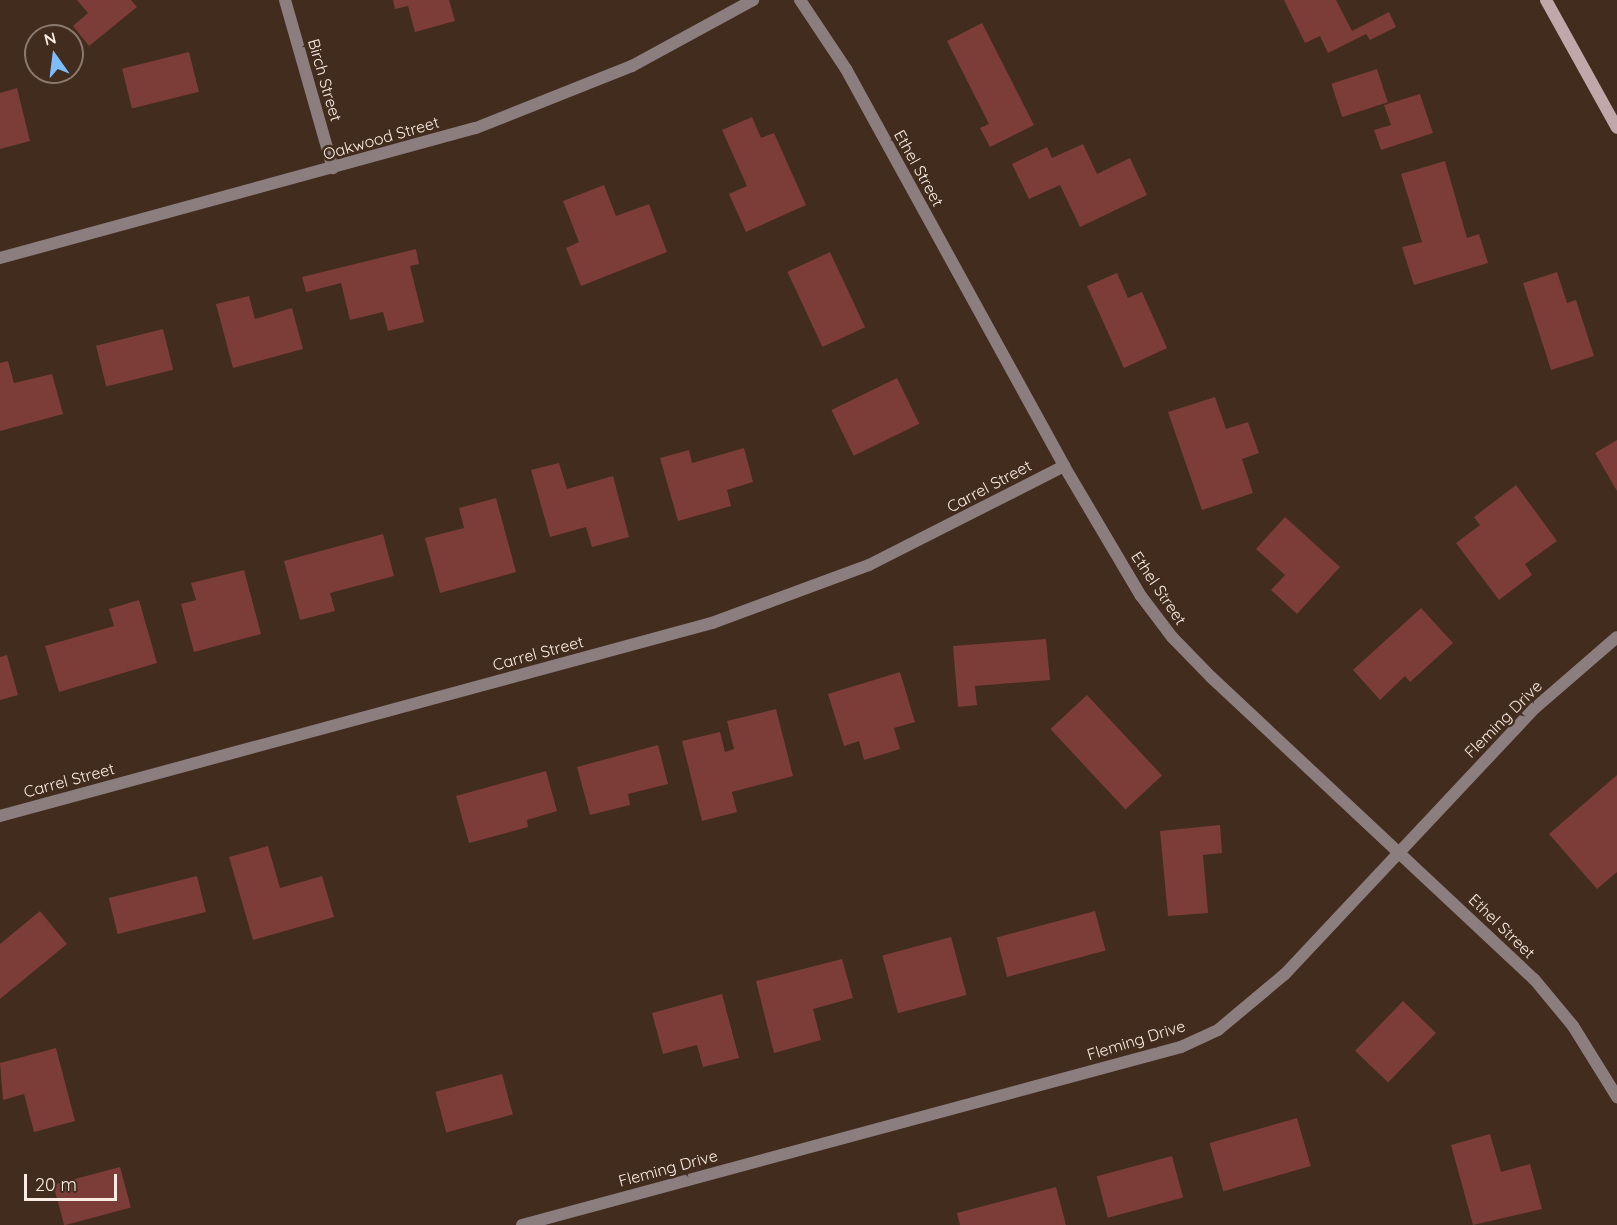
<!DOCTYPE html>
<html>
<head>
<meta charset="utf-8">
<style>
	body { margin:0 }
	#map { position:relative; width:1617px; height:1225px; overflow:hidden; background:#422c1e; font-family:Quicksand,sans-serif }
	div>[style] { position:absolute }
	[style*='--x'] { left:calc(var(--x)*1px); top:calc(var(--y)*1px); width:calc(var(--w)*1px); rotate:calc(var(--a)*1deg) }
	.building>* { inset:0; background:#7c3c37; transform-origin:0 0 }
	.street>* { height:12px; margin:-6px; padding:0 6px; transform-origin:6px; border-radius:6px; background:#8c7e7f }
	.secondary>* { height:12px; margin:-6px; padding:0 6px; transform-origin:6px; border-radius:6px; background:#c0a8aa }
	span { translate:-50% -50%; white-space:nowrap; text-align:center; line-height:1.15; -webkit-text-stroke:5px #422c1e; paint-order:stroke }
	.street-label { font-size:16px; color:#fbece3 }
	.north { position:absolute; left:24px; top:24px; width:60px; height:60px; box-sizing:border-box; background:#422c1e; border:2px solid #8c796d; border-radius:50%; rotate:346deg; font-size:16px; font-weight:700; line-height:24px; text-align:center; color:#fbece3 }
	.north::after { content:''; display:block; margin:auto; width:21px; height:27px; background:#7ebdf9; clip-path:polygon(50% 0,100% 100%,50% 72%,0 100%) }
	.scale { position:absolute; left:24px; top:1174px; width:93px; height:27px; box-sizing:border-box; border:3px solid #fbece3; border-top:0; padding-left:8px; font-size:18px; line-height:21px; white-space:nowrap; color:#fbece3; -webkit-text-stroke:4px #422c1e; paint-order:stroke }
</style>
</head>
<body>
<div id="map">
	<div class="building">
		<div style="clip-path:polygon(77px 0,131px 0,137px 7px,89px 46px,73px 26px,88px 13px)"></div>
		<div style="clip-path:polygon(393px 0,449px 0,455px 21px,415px 32px,408px 6px,395px 9px)"></div>
		<div style="clip-path:polygon(1284px 0,1336px 0,1352px 31px,1389px 12px,1396px 27px,1370px 40px,1366px 34px,1328px 53px,1320px 36px,1305px 43px)"></div>
		<div style="clip-path:polygon(982px 23px,1034px 125px,990px 147px,980px 128px,989px 124px,947px 41px)"></div>
		<div style="left:189px;top:52px;width:41px;height:69px;rotate:76deg"></div>
		<div style="left:1377px;top:69px;width:35px;height:48px;rotate:72deg"></div>
		<div style="clip-path:polygon(17px 88px,30px 141px,0 149px,0 93px)"></div>
		<div style="clip-path:polygon(1420px 94px,1433px 133px,1381px 150px,1374px 130px,1391px 125px,1384px 105px)"></div>
		<div style="clip-path:polygon(752px 117px,761px 138px,774px 133px,806px 205px,746px 232px,729px 194px,747px 186px,722px 130px)"></div>
		<div style="clip-path:polygon(1083px 144px,1097px 174px,1130px 158px,1147px 195px,1080px 227px,1060px 185px,1029px 199px,1012px 164px,1047px 147px,1052px 158px)"></div>
		<div style="clip-path:polygon(1445px 161px,1467px 238px,1479px 234px,1488px 263px,1414px 285px,1402px 247px,1422px 242px,1401px 174px)"></div>
		<div style="clip-path:polygon(604px 185px,616px 216px,649px 204px,667px 252px,581px 286px,566px 248px,579px 242px,563px 201px)"></div>
		<div style="clip-path:polygon(416px 249px,419px 264px,410px 266px,424px 322px,388px 331px,383px 312px,350px 320px,341px 283px,306px 292px,302px 277px)"></div>
		<div style="left:830px;top:252px;width:83px;height:47px;rotate:65deg"></div>
		<div style="clip-path:polygon(1557px 272px,1567px 303px,1576px 300px,1594px 356px,1551px 370px,1523px 283px)"></div>
		<div style="clip-path:polygon(1117px 273px,1128px 298px,1142px 292px,1167px 348px,1124px 368px,1087px 286px)"></div>
		<div style="clip-path:polygon(249px 296px,255px 319px,292px 308px,303px 349px,233px 368px,216px 304px)"></div>
		<div style="left:163px;top:329px;width:42px;height:69px;rotate:76deg"></div>
		<div style="clip-path:polygon(8px 361px,14px 383px,52px 374px,63px 414px,0 431px,0 363px)"></div>
		<div style="left:897px;top:378px;width:51px;height:73px;rotate:64deg"></div>
		<div style="clip-path:polygon(1215px 397px,1226px 429px,1248px 422px,1259px 453px,1242px 459px,1253px 493px,1202px 510px,1168px 412px)"></div>
		<div style="clip-path:polygon(1617px 440px,1617px 491px,1595px 453px)"></div>
		<div style="clip-path:polygon(744px 448px,753px 482px,727px 490px,731px 506px,678px 521px,660px 458px,689px 450px,692px 463px)"></div>
		<div style="clip-path:polygon(559px 463px,567px 489px,613px 476px,629px 537px,592px 547px,586px 527px,550px 537px,531px 470px)"></div>
		<div style="clip-path:polygon(1516px 485px,1557px 541px,1525px 564px,1532px 575px,1499px 600px,1456px 543px,1480px 525px,1474px 517px)"></div>
		<div style="clip-path:polygon(496px 498px,516px 572px,440px 593px,425px 538px,464px 528px,459px 508px)"></div>
		<div style="clip-path:polygon(1285px 517px,1340px 567px,1297px 614px,1271px 590px,1285px 575px,1256px 549px)"></div>
		<div style="clip-path:polygon(383px 534px,394px 576px,330px 593px,335px 611px,300px 620px,284px 561px)"></div>
		<div style="clip-path:polygon(244px 570px,261px 634px,194px 652px,181px 604px,196px 600px,191px 583px)"></div>
		<div style="clip-path:polygon(139px 600px,157px 663px,59px 692px,45px 646px,114px 626px,109px 609px)"></div>
		<div style="clip-path:polygon(1421px 608px,1453px 643px,1410px 682px,1405px 676px,1380px 700px,1353px 670px)"></div>
		<div style="clip-path:polygon(1046px 639px,1050px 680px,975px 686px,977px 705px,958px 707px,953px 646px)"></div>
		<div style="clip-path:polygon(7px 655px,18px 695px,0 700px,0 657px)"></div>
		<div style="clip-path:polygon(900px 672px,915px 722px,894px 728px,900px 749px,864px 760px,859px 741px,844px 746px,828px 694px)"></div>
		<div style="left:1087px;top:695px;width:110px;height:50px;rotate:47deg"></div>
		<div style="clip-path:polygon(776px 709px,793px 776px,732px 792px,737px 812px,702px 821px,682px 741px,720px 732px,725px 752px,734px 749px,727px 721px)"></div>
		<div style="clip-path:polygon(658px 745px,668px 784px,628px 794px,630px 805px,590px 815px,577px 767px)"></div>
		<div style="clip-path:polygon(546px 771px,557px 811px,527px 820px,528px 827px,469px 843px,456px 796px)"></div>
		<div style="clip-path:polygon(1617px 775px,1617px 872px,1597px 889px,1549px 834px)"></div>
		<div style="clip-path:polygon(1220px 825px,1222px 853px,1203px 855px,1208px 913px,1168px 916px,1160px 831px)"></div>
		<div style="clip-path:polygon(268px 846px,280px 888px,322px 876px,334px 917px,253px 940px,229px 857px)"></div>
		<div style="left:197px;top:876px;width:37px;height:91px;rotate:76deg"></div>
		<div style="clip-path:polygon(40px 911px,67px 944px,0 999px,0 944px)"></div>
		<div style="left:1095px;top:911px;width:41px;height:102px;rotate:75deg"></div>
		<div style="left:951px;top:937px;width:60px;height:71px;rotate:75deg"></div>
		<div style="clip-path:polygon(842px 959px,853px 998px,813px 1009px,821px 1040px,774px 1053px,756px 981px)"></div>
		<div style="clip-path:polygon(722px 994px,739px 1058px,703px 1067px,697px 1045px,663px 1054px,652px 1013px)"></div>
		<div style="left:1403px;top:1001px;width:46px;height:69px;rotate:44deg"></div>
		<div style="clip-path:polygon(56px 1048px,75px 1121px,34px 1132px,24px 1094px,3px 1100px,0 1063px)"></div>
		<div style="left:502px;top:1074px;width:42px;height:69px;rotate:75deg"></div>
		<div style="left:1297px;top:1118px;width:50px;height:91px;rotate:74deg"></div>
		<div style="clip-path:polygon(1490px 1134px,1501px 1172px,1530px 1164px,1542px 1209px,1473px 1225px,1451px 1145px)"></div>
		<div style="left:1172px;top:1156px;width:43px;height:78px;rotate:75deg"></div>
		<div style="left:120px;top:1167px;width:42px;height:69px;rotate:75deg"></div>
		<div style="clip-path:polygon(1056px 1187px,1066px 1225px,960px 1225px,957px 1213px)"></div>
	</div>
	<div class="street">
		<div style="--x:285;--y:0;--w:175;--a:74.1"></div>
		<div style="--x:800;--y:0;--w:83;--a:56.3"></div>
		<div style="--x:846;--y:69;--w:453;--a:61.2"></div>
		<div style="--x:1064;--y:466;--w:151;--a:59.4"></div>
		<div style="--x:1141;--y:596;--w:51;--a:52.9"></div>
		<div style="--x:1172;--y:637;--w:56;--a:45.7"></div>
		<div style="--x:1211;--y:677;--w:442;--a:43.1"></div>
		<div style="--x:1534;--y:979;--w:61;--a:50.3"></div>
		<div style="--x:1573;--y:1026;--w:84;--a:58.2"></div>
		<div style="--x:0;--y:258;--w:493;--a:-15.3"></div>
		<div style="--x:476;--y:128;--w:168;--a:-21.7"></div>
		<div style="--x:632;--y:66;--w:138;--a:-28.6"></div>
		<div style="--x:0;--y:816;--w:738;--a:-15.17"></div>
		<div style="--x:712;--y:623;--w:167;--a:-20.3"></div>
		<div style="--x:869;--y:565;--w:219;--a:-26.9"></div>
		<div style="--x:522;--y:1225;--w:683;--a:-15.12"></div>
		<div style="--x:1181;--y:1047;--w:41;--a:-24.7"></div>
		<div style="--x:1218;--y:1030;--w:87;--a:-39.9"></div>
		<div style="--x:1285;--y:974;--w:365;--a:-46.8"></div>
		<div style="--x:1535;--y:708;--w:108;--a:-40.9"></div>
	</div>
	<div class="secondary">
		<div style="--x:1546;--y:0;--w:146;--a:61"></div>
	</div>
	<div class="street-label">
		<span style="left:325px;top:80px;rotate:74deg">Birch Street</span>
		<span style="left:381px;top:138px;rotate:-16deg">Oakwood Street</span>
		<span style="left:919px;top:168px;rotate:61deg">Ethel Street</span>
		<span style="left:989px;top:486px;rotate:-28deg">Carrel Street</span>
		<span style="left:1159px;top:588px;rotate:56deg">Ethel Street</span>
		<span style="left:538px;top:653px;rotate:-15deg">Carrel Street</span>
		<span style="left:1503px;top:719px;rotate:-45deg">Fleming Drive</span>
		<span style="left:69px;top:780px;rotate:-15deg">Carrel Street</span>
		<span style="left:1502px;top:926px;rotate:44deg">Ethel Street</span>
		<span style="left:1136px;top:1040px;rotate:-17deg">Fleming Drive</span>
		<span style="left:668px;top:1168px;rotate:-15deg">Fleming Drive</span>
	</div>
	<div class="north">N</div>
	<div class="scale">20 m</div>
</div>
</body>
</html>
